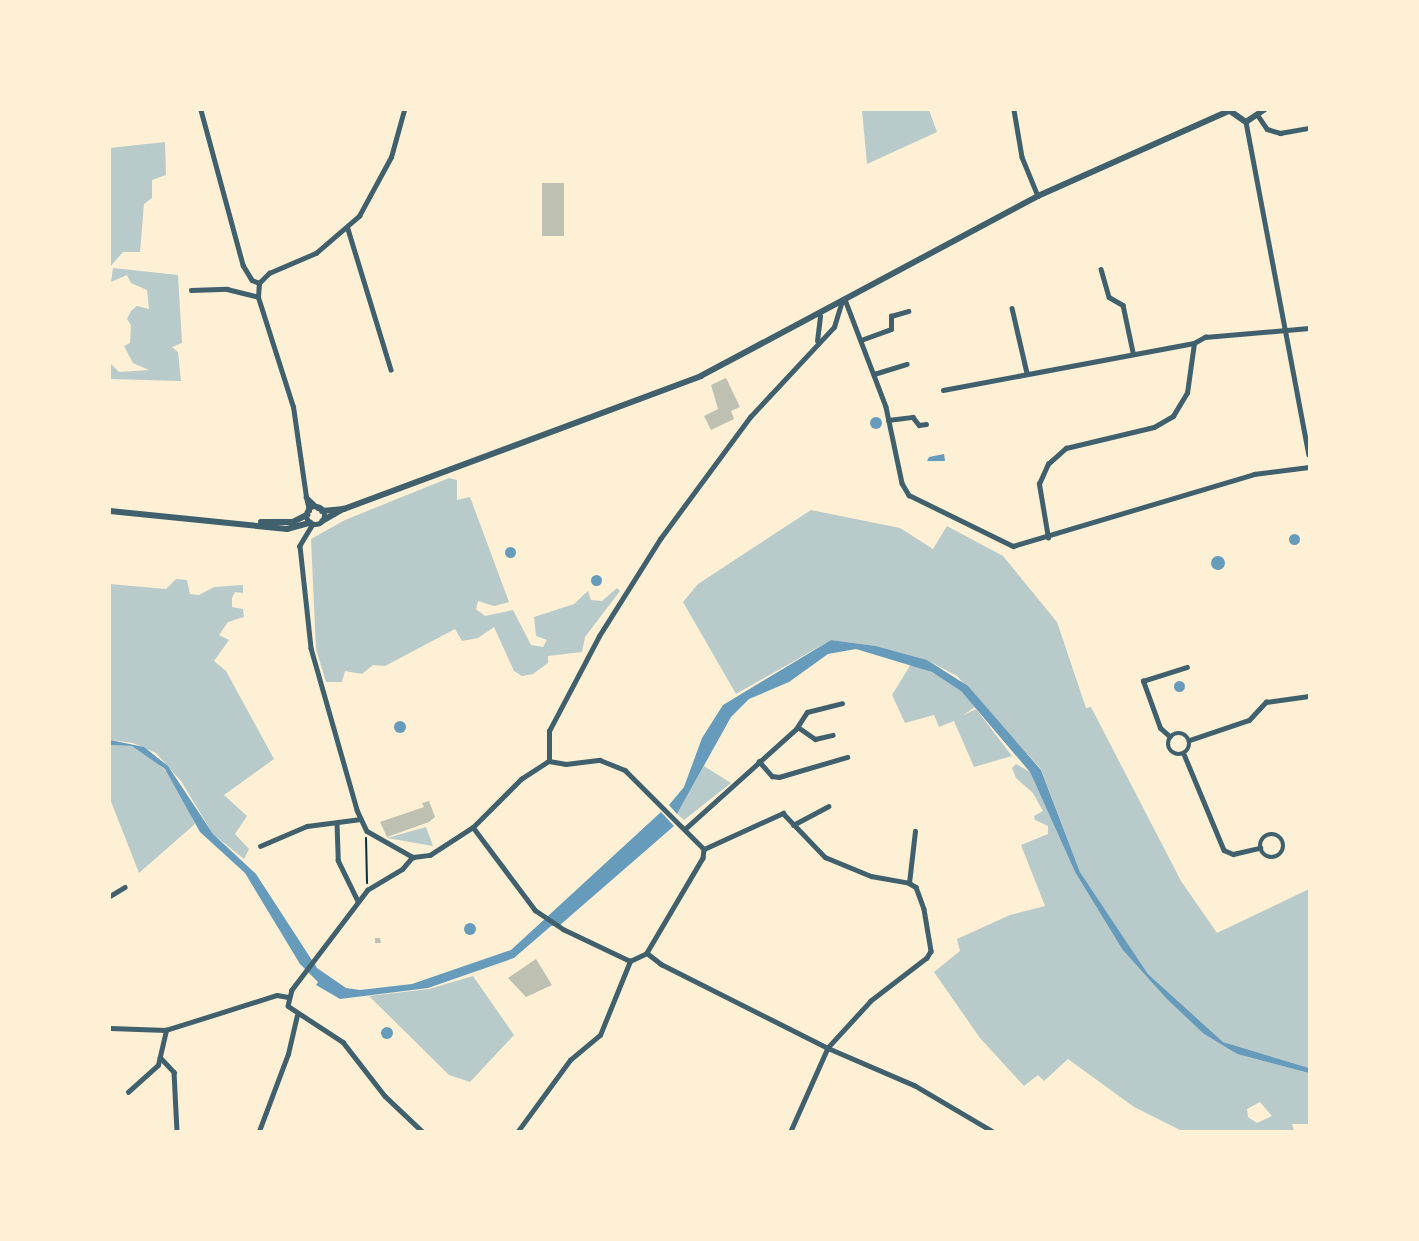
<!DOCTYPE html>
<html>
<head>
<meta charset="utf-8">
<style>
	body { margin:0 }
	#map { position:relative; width:1419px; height:1241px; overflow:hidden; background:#fdf0d5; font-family:"IBM Plex Sans",sans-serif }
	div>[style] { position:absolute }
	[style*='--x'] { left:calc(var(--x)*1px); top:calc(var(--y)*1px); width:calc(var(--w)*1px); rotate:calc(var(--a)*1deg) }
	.green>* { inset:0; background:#b9caca }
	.water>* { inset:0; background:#669bbc }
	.round { border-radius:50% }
	.building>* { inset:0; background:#bec0b2; transform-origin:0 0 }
	.path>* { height:2px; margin:-1px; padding:0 1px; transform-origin:1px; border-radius:1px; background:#003049 }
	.minor>* { height:4.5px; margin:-2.25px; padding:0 2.25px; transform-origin:2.25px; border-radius:2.25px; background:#3f606c }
	.minor>.ring { margin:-2.25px; padding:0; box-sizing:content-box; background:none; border:4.5px solid #3f606c; border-radius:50% }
	.tertiary>* { height:5.5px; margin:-2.75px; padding:0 2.75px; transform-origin:2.75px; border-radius:2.75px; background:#3f606c }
	.tertiary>.ring { margin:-2.75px; padding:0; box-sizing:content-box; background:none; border:5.5px solid #3f606c; border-radius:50% }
	span { translate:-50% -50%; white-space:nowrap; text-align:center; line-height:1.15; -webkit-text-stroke:4.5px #fdf0d5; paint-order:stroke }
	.frame { position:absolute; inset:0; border:111px solid #fdf0d5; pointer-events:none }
</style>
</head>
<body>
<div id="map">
	<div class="green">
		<div style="clip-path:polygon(862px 110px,929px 110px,937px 132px,867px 164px)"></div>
		<div style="clip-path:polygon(165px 142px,166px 175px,152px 180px,152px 198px,144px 204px,140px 252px,123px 252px,110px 267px,110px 148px)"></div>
		<div style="clip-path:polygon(113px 268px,178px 275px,182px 343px,172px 347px,178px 352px,181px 381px,110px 379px,110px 363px,119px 372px,149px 370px,133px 363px,124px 346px,130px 343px,131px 325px,127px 319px,131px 311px,137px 306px,149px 309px,147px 290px,131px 283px,127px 275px,111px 282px)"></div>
		<div style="clip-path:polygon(449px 478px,457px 480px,457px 500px,470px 497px,509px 602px,494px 606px,478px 601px,476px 609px,485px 616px,513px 610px,531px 645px,543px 647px,547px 640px,536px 636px,534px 617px,574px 604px,588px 591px,591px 600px,602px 601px,617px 588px,620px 591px,585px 637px,582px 652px,548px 656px,548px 663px,533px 674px,522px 676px,514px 671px,494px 627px,478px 638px,462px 641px,455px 629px,385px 666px,373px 665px,362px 674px,345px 671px,342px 682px,326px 682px,316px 649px,311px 539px,345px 520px)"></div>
		<div style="clip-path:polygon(811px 510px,900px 528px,933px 549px,947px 526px,1003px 556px,1057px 622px,1086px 708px,1091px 707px,1181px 881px,1217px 933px,1309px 889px,1309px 1068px,1223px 1042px,1148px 974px,1080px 872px,1041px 769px,957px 676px,927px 660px,876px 646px,831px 640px,736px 694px,683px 602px,698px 584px)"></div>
		<div style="clip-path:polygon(176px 579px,187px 580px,190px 594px,199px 595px,214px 587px,243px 585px,243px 593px,235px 592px,232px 598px,232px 607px,243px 609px,244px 617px,228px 622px,219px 635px,229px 640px,214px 661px,226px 671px,274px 759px,224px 795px,247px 816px,235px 834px,249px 849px,244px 859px,213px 834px,181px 781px,156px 753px,133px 743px,110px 740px,110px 584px,166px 589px)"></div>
		<div style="clip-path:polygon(911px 664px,944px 677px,961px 691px,975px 707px,962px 716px,976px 709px,1012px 756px,974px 767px,954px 721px,939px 727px,934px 715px,905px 723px,892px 695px)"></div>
		<div style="clip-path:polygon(110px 745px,132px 746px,155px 760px,174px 779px,195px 824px,139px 873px,110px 799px)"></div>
		<div style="clip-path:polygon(evenodd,1016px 764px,1030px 772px,1075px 872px,1122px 949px,1204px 1034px,1237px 1054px,1309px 1073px,1309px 1124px,1292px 1124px,1294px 1131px,1182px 1131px,1134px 1107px,1068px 1059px,1044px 1081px,1038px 1075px,1024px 1086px,980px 1038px,934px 972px,960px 951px,957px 939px,1010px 915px,1045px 906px,1021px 845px,1048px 834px,1048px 826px,1035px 820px,1034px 816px,1043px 811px,1033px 793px,1016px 778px,1012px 768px,1016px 764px,1260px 1102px,1272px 1116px,1257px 1123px,1248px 1117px,1247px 1109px,1260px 1102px)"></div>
		<div style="clip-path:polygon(704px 766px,731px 783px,684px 820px,677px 814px)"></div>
		<div style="clip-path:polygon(426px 827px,433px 846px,387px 838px)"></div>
		<div style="clip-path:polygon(473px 976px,514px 1035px,470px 1082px,449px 1075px,369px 996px,429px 989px)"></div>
	</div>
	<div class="water">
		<div class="round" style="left:870px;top:417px;width:12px;height:12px"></div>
		<div style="clip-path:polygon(944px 454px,945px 461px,927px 461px,929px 457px)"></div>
		<div class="round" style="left:1288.5px;top:533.5px;width:11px;height:11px"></div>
		<div class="round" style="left:504.5px;top:546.5px;width:11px;height:11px"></div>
		<div class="round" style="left:1211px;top:556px;width:14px;height:14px"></div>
		<div class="round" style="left:590.5px;top:574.5px;width:11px;height:11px"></div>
		<div style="clip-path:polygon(831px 640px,876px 646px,927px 660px,968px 686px,1041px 770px,1080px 872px,1148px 974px,1223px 1042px,1309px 1068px,1309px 1073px,1237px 1054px,1204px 1034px,1167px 999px,1122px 949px,1075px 872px,1030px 772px,961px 691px,932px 672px,856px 649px,828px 654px,789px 682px,749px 699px,731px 717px,677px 814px,669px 805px,684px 787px,702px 738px,723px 705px)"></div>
		<div class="round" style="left:1173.5px;top:680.5px;width:11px;height:11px"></div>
		<div class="round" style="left:394px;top:721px;width:12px;height:12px"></div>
		<div style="clip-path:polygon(110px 740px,144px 747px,168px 766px,213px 834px,256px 874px,317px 968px,346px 988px,360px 990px,412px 984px,511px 950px,661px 812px,674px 826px,560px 925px,551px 926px,514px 958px,428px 988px,340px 999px,316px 985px,318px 982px,300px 964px,245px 873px,200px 832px,165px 769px,132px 746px,110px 745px)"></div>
		<div class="round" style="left:464px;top:923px;width:12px;height:12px"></div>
		<div class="round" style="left:381px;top:1027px;width:12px;height:12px"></div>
	</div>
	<div class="building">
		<div style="left:542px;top:183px;width:22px;height:53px"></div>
		<div style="clip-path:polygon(726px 378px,740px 407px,731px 411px,734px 419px,711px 430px,704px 416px,718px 409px,711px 385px)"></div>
		<div style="clip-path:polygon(429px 801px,435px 817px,429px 822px,387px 837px,380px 822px,424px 807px,422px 803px)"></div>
		<div style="clip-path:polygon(375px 938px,380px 938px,381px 943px,375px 943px)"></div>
		<div style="clip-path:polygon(536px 959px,552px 985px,526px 997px,508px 978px)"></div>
	</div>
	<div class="path">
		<div style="--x:366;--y:838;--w:45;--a:88.7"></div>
	</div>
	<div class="minor">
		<div style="--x:201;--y:110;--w:161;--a:74.8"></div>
		<div style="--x:243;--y:265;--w:17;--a:59"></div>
		<div style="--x:252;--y:280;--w:8;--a:23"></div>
		<div style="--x:1014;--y:110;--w:48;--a:80.3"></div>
		<div style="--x:1022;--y:157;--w:42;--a:67.7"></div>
		<div style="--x:1259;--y:117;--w:14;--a:56"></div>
		<div style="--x:1267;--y:129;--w:14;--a:17"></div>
		<div style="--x:1280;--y:133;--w:29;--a:-10"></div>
		<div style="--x:1246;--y:122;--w:338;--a:79.3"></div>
		<div style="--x:348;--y:229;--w:147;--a:73"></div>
		<div style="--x:1101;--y:269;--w:29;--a:74"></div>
		<div style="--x:1109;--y:297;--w:16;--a:30"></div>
		<div style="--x:1123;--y:305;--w:48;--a:78"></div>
		<div style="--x:191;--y:290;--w:36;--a:-2"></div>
		<div style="--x:227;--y:289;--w:32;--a:14"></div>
		<div style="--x:846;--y:302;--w:112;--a:69.1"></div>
		<div style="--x:886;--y:407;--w:78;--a:78.1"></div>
		<div style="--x:902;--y:483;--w:14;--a:60"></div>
		<div style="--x:909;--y:495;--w:116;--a:26.1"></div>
		<div style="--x:1013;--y:546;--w:252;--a:-16.6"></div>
		<div style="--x:1254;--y:474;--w:55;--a:-7.3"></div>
		<div style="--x:1012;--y:308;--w:67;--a:77"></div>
		<div style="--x:861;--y:340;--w:32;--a:-20"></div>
		<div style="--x:891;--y:329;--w:13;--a:-90"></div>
		<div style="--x:891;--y:316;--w:18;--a:-16"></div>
		<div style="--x:817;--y:341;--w:25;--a:-83"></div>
		<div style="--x:874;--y:374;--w:34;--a:-17"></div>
		<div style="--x:943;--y:390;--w:255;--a:-10.6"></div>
		<div style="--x:1194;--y:343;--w:13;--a:-29"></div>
		<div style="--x:1205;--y:337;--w:104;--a:-4.9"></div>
		<div style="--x:888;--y:420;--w:25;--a:-7"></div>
		<div style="--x:913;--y:417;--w:10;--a:53"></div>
		<div style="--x:919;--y:425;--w:7;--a:-8"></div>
		<div style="--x:306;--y:497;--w:91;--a:-98.2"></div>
		<div style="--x:293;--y:407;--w:115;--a:-107.7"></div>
		<div style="--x:258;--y:297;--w:14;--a:-86"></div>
		<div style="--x:259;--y:283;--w:14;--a:-45"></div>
		<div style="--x:269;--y:273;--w:51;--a:-23.1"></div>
		<div style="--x:316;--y:253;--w:57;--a:-40.7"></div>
		<div style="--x:359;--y:216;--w:67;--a:-61.5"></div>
		<div style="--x:391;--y:157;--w:49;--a:-74.5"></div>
		<div style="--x:309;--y:511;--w:14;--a:-102"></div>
		<div style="--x:306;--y:497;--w:16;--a:43"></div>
		<div style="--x:313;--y:524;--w:26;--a:121"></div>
		<div style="--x:300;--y:546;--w:103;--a:83.8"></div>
		<div style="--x:311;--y:648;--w:168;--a:74.1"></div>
		<div style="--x:357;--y:810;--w:23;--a:65"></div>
		<div style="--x:367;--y:831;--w:53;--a:29.5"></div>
		<div style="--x:413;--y:857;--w:17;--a:-7"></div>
		<div style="--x:430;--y:855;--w:51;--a:-33.1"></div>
		<div style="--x:473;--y:827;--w:68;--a:-45"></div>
		<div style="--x:521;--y:779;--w:33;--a:-33"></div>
		<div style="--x:1048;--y:538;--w:55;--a:-99.5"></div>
		<div style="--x:1039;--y:484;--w:22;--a:-66"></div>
		<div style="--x:1048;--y:464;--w:24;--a:-42"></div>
		<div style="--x:1066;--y:448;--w:90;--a:-13.4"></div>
		<div style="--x:1154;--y:427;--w:22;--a:-30"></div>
		<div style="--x:1173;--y:416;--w:27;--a:-59"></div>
		<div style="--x:1187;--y:393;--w:50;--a:-82"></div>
		<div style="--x:798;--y:727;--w:21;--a:35"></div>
		<div style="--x:815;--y:739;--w:18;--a:-13"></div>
		<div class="ring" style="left:1168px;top:733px;width:17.5px;height:17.5px"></div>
		<div style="--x:1170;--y:737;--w:13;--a:-138"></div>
		<div style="--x:1160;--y:728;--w:50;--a:-109.9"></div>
		<div style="--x:1143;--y:681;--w:46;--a:-17.7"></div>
		<div style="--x:1190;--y:740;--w:62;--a:-18.7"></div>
		<div style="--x:1249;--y:720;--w:25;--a:-47"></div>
		<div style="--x:1266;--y:702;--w:43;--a:-7.9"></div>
		<div style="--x:1184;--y:754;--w:104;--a:67.4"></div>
		<div style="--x:1224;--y:850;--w:10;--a:24"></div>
		<div style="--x:1233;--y:854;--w:28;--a:-13"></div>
		<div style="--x:549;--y:761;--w:30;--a:-90"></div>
		<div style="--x:549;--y:731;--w:107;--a:-62.2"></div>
		<div style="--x:599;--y:636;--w:115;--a:-57.8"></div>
		<div style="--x:660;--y:539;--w:152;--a:-53.6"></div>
		<div style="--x:750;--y:417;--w:123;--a:-47"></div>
		<div style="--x:834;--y:327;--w:24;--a:-73"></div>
		<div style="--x:549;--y:761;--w:17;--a:10"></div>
		<div style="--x:566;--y:764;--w:34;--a:-7"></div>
		<div style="--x:600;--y:760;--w:27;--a:22"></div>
		<div style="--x:625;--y:770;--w:112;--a:45"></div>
		<div style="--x:704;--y:849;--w:9;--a:96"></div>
		<div style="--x:703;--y:858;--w:110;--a:120.5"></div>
		<div style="--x:759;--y:761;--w:20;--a:49"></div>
		<div style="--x:772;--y:776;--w:7;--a:8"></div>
		<div style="--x:779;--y:777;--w:71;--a:-16.4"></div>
		<div style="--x:337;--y:823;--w:37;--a:88"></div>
		<div style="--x:338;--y:860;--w:46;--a:64"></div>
		<div style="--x:793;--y:825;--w:40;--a:-28"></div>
		<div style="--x:473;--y:827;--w:104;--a:53.2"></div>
		<div style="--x:535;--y:910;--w:34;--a:34"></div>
		<div style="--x:563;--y:929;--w:74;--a:25.5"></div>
		<div style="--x:685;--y:829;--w:149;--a:-42"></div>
		<div style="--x:796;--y:729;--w:20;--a:-57"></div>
		<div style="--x:807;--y:712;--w:36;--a:-14"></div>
		<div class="ring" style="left:1260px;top:834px;width:19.5px;height:19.5px"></div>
		<div style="--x:260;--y:846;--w:51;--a:-23.1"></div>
		<div style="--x:307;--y:826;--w:54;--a:-7.4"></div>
		<div style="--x:704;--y:849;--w:87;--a:-24.5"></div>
		<div style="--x:783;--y:813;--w:61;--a:46.3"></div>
		<div style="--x:825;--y:857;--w:50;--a:22.4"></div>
		<div style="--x:871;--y:876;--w:39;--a:10"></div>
		<div style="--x:909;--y:883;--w:8;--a:30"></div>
		<div style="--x:916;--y:887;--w:23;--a:70"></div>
		<div style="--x:924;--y:909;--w:43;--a:80.5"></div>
		<div style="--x:931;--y:951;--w:8;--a:120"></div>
		<div style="--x:927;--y:958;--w:71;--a:142.5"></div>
		<div style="--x:871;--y:1001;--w:64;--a:132.5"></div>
		<div style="--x:828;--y:1048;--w:91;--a:114"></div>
		<div style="--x:413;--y:857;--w:16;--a:130"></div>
		<div style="--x:403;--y:869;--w:41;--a:149"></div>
		<div style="--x:368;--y:890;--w:126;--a:127.2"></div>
		<div style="--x:292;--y:990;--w:16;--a:104"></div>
		<div style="--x:288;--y:1006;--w:66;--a:33.2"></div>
		<div style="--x:343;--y:1042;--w:68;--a:52.1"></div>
		<div style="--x:385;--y:1096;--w:51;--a:43.4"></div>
		<div style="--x:909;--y:883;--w:52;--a:-83.4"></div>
		<div style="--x:110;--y:896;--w:17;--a:-31"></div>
		<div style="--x:647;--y:953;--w:18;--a:38"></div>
		<div style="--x:661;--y:964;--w:187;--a:26.7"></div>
		<div style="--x:828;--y:1048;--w:94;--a:23.3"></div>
		<div style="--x:914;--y:1085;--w:91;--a:30.5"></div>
		<div style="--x:630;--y:961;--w:19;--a:-25"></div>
		<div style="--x:110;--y:1028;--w:56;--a:2"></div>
		<div style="--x:166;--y:1030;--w:116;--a:-17.5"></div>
		<div style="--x:277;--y:995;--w:11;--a:10"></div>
		<div style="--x:160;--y:1057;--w:21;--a:47"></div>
		<div style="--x:174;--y:1072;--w:59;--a:87.1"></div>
		<div style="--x:128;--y:1092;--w:40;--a:-42"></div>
		<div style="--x:158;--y:1065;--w:36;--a:-77"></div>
		<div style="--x:259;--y:1131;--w:82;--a:-69.4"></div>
		<div style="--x:288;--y:1054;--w:39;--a:-77"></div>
		<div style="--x:518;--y:1131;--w:88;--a:-53.8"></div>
		<div style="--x:570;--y:1060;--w:39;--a:-40"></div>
		<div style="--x:600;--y:1035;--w:80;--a:-67.9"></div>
	</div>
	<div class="tertiary">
		<div style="--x:1229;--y:110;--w:21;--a:35"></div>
		<div style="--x:1246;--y:122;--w:22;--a:-34"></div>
		<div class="ring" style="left:307px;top:507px;width:12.5px;height:12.5px"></div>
		<div style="--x:344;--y:509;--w:381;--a:-20.4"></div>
		<div style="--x:701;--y:376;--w:382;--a:-28.1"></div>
		<div style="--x:1038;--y:196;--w:209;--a:-24"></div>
		<div style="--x:110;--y:511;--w:178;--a:5.8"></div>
		<div style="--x:287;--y:529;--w:24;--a:-15"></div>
		<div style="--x:322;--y:511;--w:22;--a:-5"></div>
		<div style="--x:344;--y:509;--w:24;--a:150"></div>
		<div style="--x:261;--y:522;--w:32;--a:0"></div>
		<div style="--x:293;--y:522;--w:16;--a:-27"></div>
	</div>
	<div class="frame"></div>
</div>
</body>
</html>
